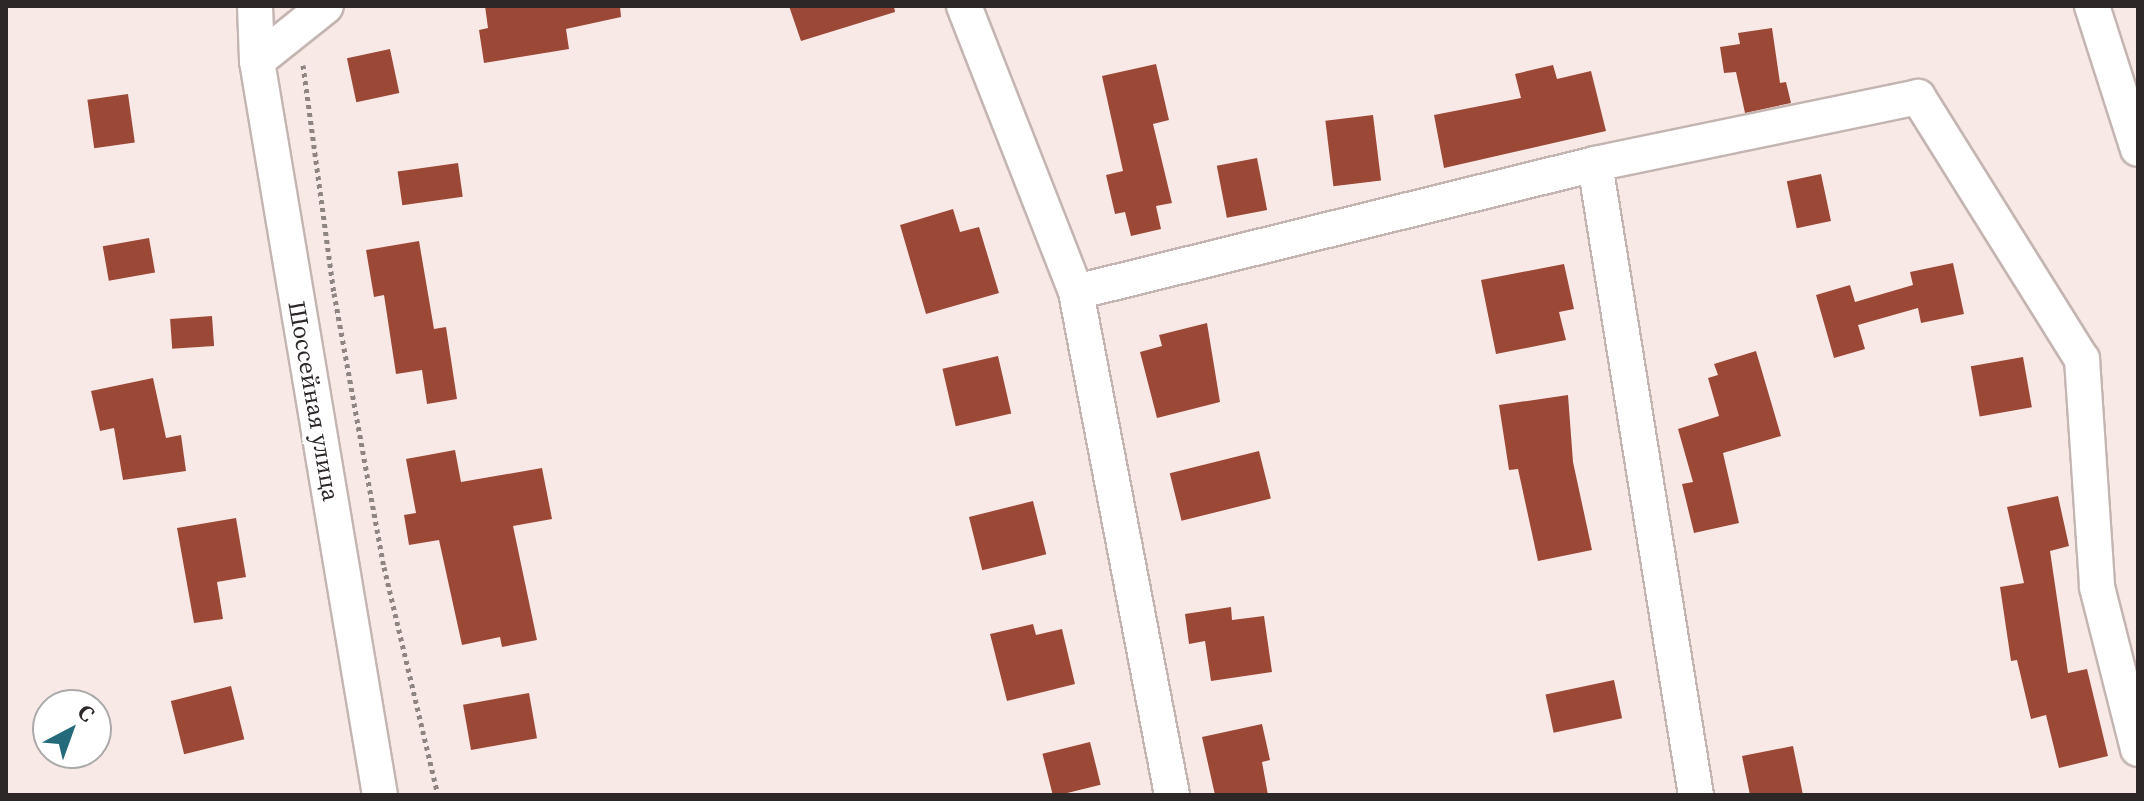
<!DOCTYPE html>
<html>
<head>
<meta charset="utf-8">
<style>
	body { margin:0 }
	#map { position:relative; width:2144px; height:801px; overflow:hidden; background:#f9e9e6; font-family:"Source Serif 4",serif }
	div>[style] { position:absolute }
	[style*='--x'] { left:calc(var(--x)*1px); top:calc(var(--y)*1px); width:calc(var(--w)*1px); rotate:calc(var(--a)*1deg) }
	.building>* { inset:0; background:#9c4837; transform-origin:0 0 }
	.path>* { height:5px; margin-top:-2.5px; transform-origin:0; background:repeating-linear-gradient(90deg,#8e8482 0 4px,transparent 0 8px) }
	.roads { filter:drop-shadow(2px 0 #c4b5b2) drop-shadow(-2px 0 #c4b5b2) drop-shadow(0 2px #c4b5b2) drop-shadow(0 -2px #c4b5b2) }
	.minor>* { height:34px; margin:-17px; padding:0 17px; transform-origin:17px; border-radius:17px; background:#fff }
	span { translate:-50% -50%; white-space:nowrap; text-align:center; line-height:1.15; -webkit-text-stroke:8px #fff; paint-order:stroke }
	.street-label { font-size:24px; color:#2d2827 }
	.frame { position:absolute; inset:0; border:8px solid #2d2827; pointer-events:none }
	.north { position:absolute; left:32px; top:689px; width:80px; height:80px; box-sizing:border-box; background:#fff; border:2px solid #aba9a9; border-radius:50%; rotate:41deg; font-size:22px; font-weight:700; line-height:32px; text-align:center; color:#2d2827 }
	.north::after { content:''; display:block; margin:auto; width:28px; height:36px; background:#256a7a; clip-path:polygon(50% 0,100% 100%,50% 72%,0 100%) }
</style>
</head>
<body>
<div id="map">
	<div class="building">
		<div style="clip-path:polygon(485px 6px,620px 6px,621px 17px,566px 29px,569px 49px,484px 63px,479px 30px,488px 28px)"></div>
		<div style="clip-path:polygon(789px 6px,894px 6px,895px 12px,801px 41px)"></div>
		<div style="clip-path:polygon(1772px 28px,1780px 83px,1786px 82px,1791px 103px,1745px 113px,1736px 72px,1724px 73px,1720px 47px,1740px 44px,1738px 33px)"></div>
		<div style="left:390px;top:49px;width:45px;height:44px;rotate:78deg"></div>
		<div style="clip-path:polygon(1156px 64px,1169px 120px,1153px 124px,1172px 203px,1156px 206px,1161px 229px,1131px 236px,1125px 212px,1115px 214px,1106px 175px,1123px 171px,1102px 76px)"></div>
		<div style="clip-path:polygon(1553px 65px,1557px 79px,1591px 71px,1606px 131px,1444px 168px,1434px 115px,1521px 98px,1515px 74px)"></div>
		<div style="left:128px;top:94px;width:49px;height:41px;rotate:82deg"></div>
		<div style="left:1373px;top:115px;width:66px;height:48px;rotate:83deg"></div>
		<div style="left:1257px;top:158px;width:53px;height:41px;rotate:79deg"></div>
		<div style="left:458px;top:163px;width:34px;height:61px;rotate:82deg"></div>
		<div style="left:1821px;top:174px;width:48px;height:35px;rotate:78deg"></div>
		<div style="clip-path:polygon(953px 209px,960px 232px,979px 227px,999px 293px,926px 314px,900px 225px)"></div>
		<div style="left:149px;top:238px;width:35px;height:47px;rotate:80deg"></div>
		<div style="clip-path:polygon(419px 241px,434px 329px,446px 327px,457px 399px,427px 404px,422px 370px,396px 374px,384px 295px,374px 297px,366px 250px)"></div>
		<div style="clip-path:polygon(1953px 263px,1964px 314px,1921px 323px,1918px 308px,1858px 325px,1865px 349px,1834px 358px,1816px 295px,1850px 285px,1855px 302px,1913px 285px,1910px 272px)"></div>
		<div style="clip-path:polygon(1564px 264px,1574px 309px,1559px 312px,1566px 340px,1496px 354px,1481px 280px)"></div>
		<div style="left:212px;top:316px;width:30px;height:42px;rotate:86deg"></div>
		<div style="clip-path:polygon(1207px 323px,1220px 402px,1157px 418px,1140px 352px,1162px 346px,1159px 335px)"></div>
		<div style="clip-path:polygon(1756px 351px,1781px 436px,1723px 453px,1739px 523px,1694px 533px,1682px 484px,1693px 482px,1678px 429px,1719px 416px,1708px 378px,1718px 375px,1714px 364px)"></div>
		<div style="left:998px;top:356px;width:59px;height:57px;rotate:77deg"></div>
		<div style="left:2023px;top:357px;width:51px;height:53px;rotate:80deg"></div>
		<div style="clip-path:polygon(153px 378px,166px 438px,181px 435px,186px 471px,123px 480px,114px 428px,100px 431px,91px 391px)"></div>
		<div style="clip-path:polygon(1568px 395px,1573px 462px,1592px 550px,1538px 561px,1518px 469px,1509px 470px,1499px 405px)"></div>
		<div style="clip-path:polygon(455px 450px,461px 482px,542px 468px,552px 519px,513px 526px,537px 640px,502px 647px,500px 637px,462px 645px,439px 540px,409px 545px,404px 515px,416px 513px,406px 459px)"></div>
		<div style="left:1259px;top:451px;width:49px;height:92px;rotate:76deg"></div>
		<div style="clip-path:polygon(2058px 496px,2069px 546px,2050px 551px,2068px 673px,2087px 669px,2108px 756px,2059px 768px,2046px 715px,2031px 719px,2017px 660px,2011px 661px,2000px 587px,2024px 583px,2007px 507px)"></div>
		<div style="left:1033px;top:501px;width:55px;height:66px;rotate:76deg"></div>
		<div style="clip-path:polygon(236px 518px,246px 577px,217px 582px,223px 619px,194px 623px,177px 528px)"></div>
		<div style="clip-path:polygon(1231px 607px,1232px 620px,1264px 616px,1272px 672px,1211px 681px,1205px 641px,1189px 644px,1185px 614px)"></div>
		<div style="clip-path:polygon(1033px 624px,1036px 635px,1062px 629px,1075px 684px,1007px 701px,990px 634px)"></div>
		<div style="left:1614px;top:680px;width:39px;height:70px;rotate:78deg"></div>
		<div style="left:231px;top:686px;width:55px;height:62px;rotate:76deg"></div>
		<div style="left:529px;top:693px;width:46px;height:67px;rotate:80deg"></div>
		<div style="clip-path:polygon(1262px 724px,1270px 760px,1262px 762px,1268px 795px,1215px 795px,1202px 737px)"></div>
		<div style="left:1090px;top:742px;width:44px;height:49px;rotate:76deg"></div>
		<div style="clip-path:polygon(1793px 746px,1803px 795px,1750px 795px,1742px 756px)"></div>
	</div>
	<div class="path">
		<div style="--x:303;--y:65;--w:230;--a:82.3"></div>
		<div style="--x:334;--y:293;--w:279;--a:79.7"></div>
		<div style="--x:384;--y:567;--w:234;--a:76.7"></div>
	</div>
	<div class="roads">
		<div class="minor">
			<div style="--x:255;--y:6;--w:55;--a:87.9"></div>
			<div style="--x:257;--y:61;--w:744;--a:80.49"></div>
			<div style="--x:964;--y:6;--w:307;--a:68.6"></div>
			<div style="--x:1076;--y:292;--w:512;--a:79.19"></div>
			<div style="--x:2092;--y:6;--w:150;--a:72.2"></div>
			<div style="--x:257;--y:61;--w:88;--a:-38.6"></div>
			<div style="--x:1595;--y:164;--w:639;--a:80.91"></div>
			<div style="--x:1076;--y:292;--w:535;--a:-13.85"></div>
			<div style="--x:1595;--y:164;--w:330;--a:-11.7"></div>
			<div style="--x:1918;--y:97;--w:309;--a:58"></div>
			<div style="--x:2082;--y:359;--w:228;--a:86.2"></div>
			<div style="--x:2097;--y:587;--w:167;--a:75.8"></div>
		</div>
	</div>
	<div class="street-label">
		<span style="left:314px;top:401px;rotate:80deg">Шоссейная улица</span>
	</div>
	<div class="frame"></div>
	<div class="north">С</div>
</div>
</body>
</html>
